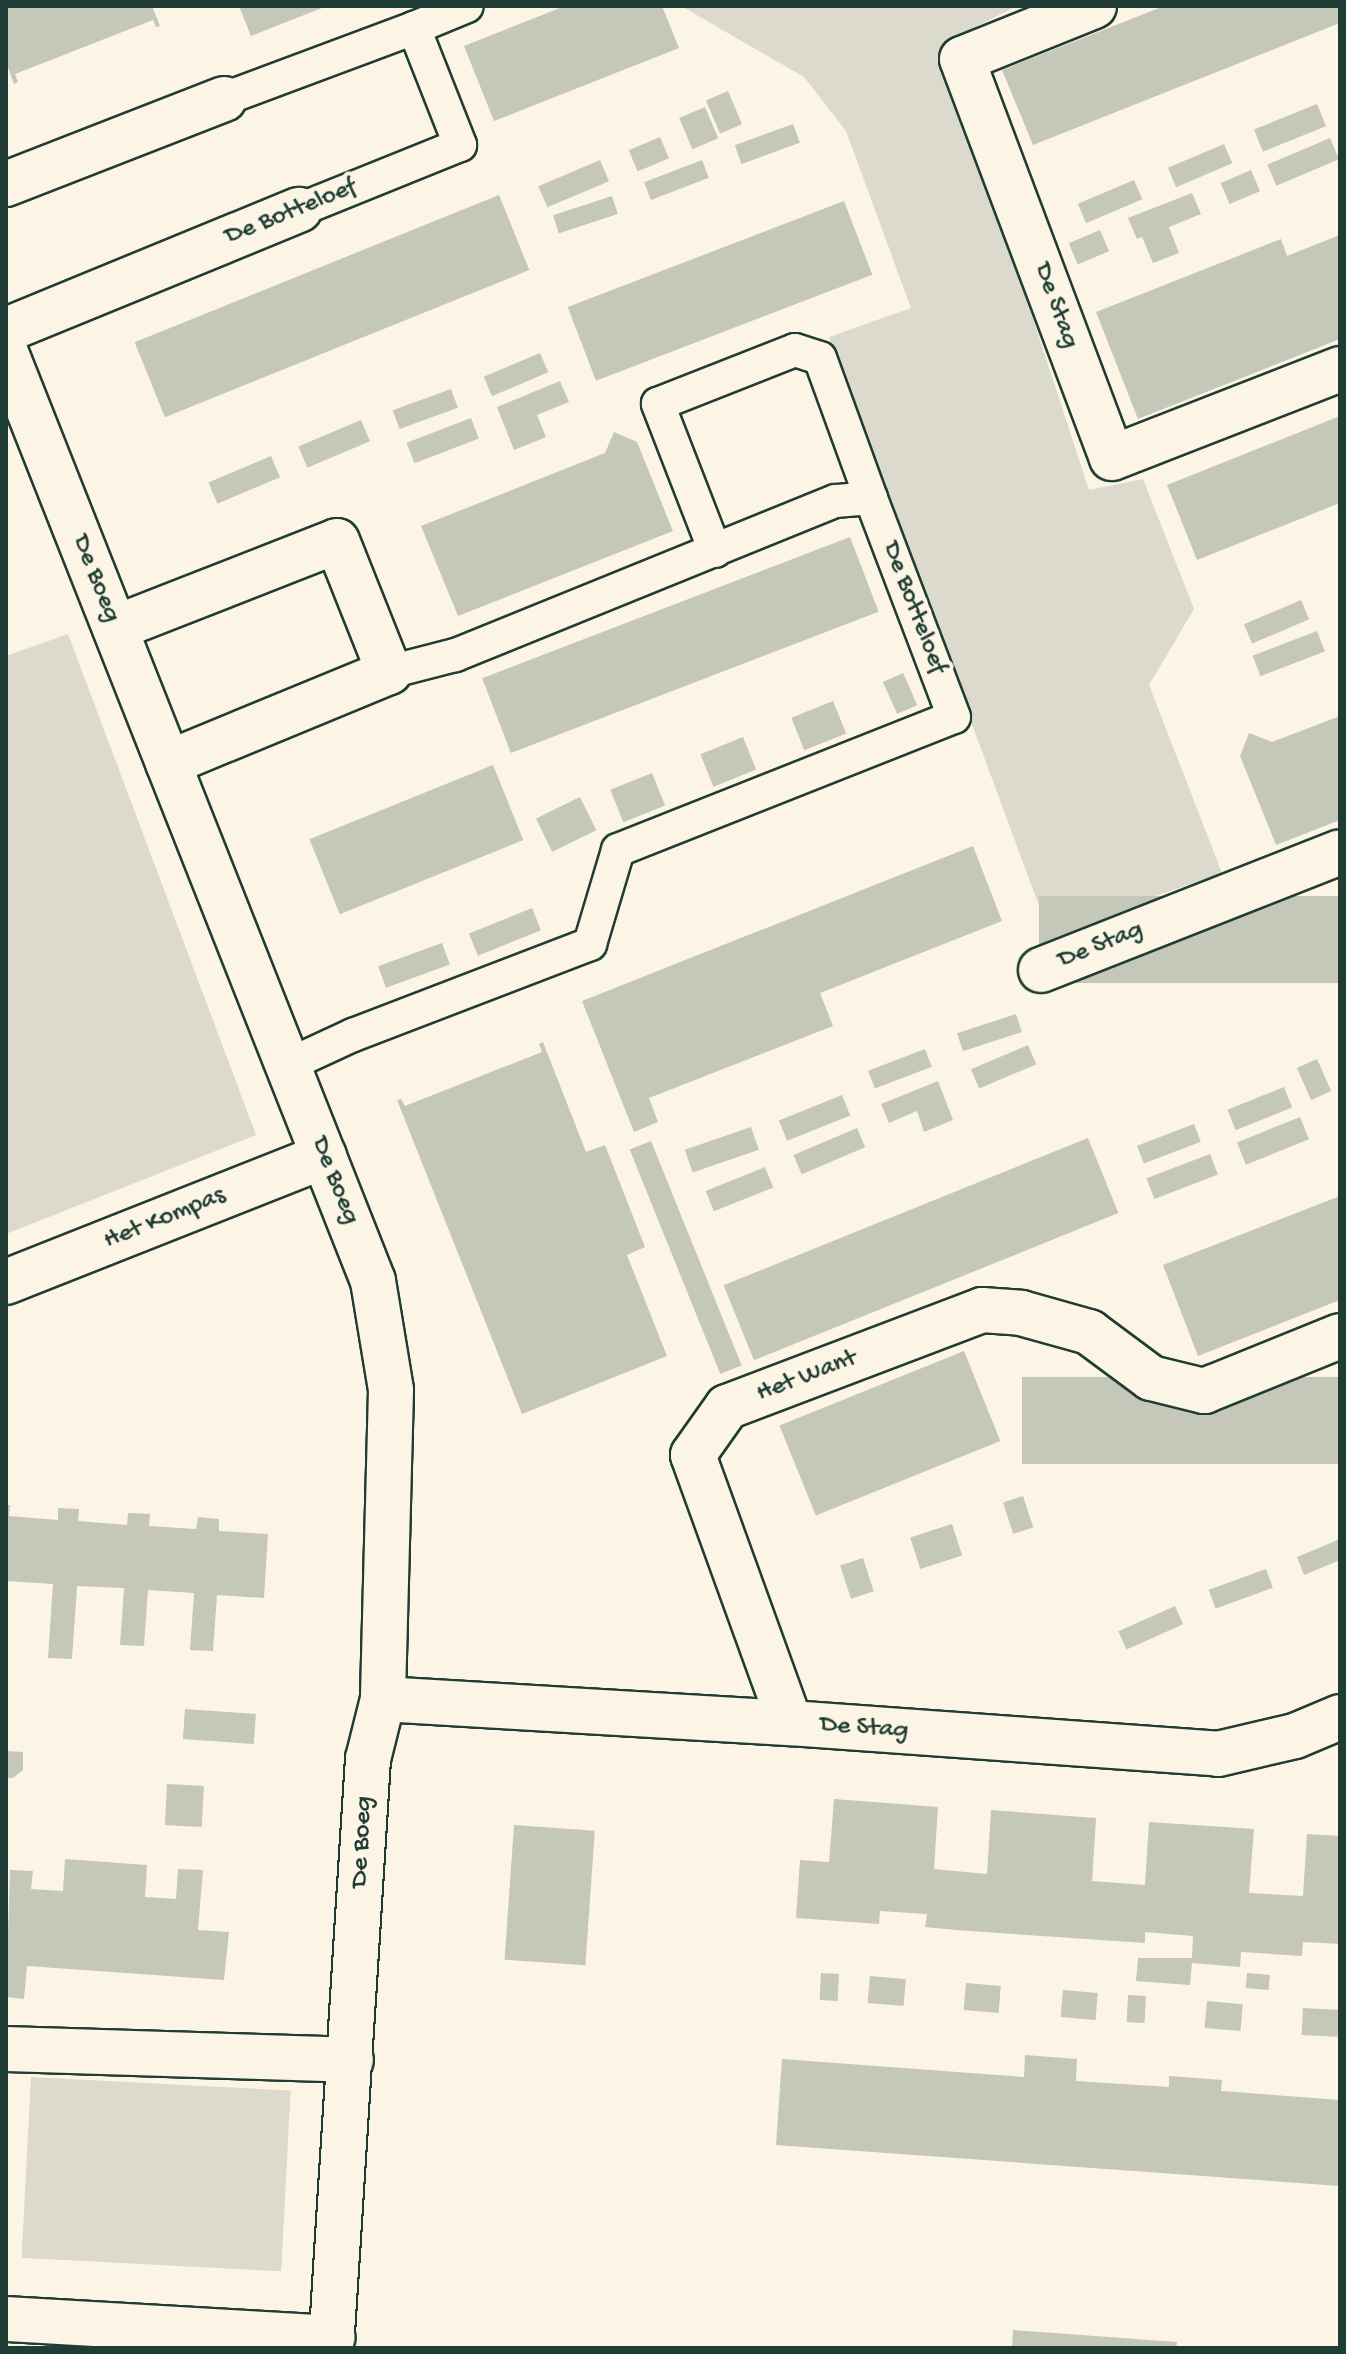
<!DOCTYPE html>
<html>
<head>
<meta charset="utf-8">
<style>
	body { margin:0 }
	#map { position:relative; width:1346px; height:2354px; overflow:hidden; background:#fcf5e5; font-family:"Gochi Hand",sans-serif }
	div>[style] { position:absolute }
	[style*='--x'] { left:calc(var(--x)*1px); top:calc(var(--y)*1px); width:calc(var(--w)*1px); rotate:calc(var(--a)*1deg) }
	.green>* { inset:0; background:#dcdacc; transform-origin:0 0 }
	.building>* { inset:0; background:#c5c7b9; transform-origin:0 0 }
	.roads { filter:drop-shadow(2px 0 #1f3d34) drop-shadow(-2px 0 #1f3d34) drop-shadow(0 2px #1f3d34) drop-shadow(0 -2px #1f3d34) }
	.lane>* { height:32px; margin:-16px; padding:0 16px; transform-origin:16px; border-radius:16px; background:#fcf5e5 }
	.street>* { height:44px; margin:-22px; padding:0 22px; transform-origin:22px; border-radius:22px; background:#fcf5e5 }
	span { translate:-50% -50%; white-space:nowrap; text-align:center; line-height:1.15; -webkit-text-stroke:8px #fcf5e5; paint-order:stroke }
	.street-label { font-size:26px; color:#1f3d34 }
	.frame { position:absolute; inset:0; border:8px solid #1f3d34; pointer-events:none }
</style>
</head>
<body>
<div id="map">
	<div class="green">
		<div style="clip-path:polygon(681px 6px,1017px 6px,943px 43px,1089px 490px,1143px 479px,1194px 609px,1149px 685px,1222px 873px,1049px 933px,829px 337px,911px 308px,846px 131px,804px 77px)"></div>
		<div style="clip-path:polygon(68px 634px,256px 1135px,6px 1234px,6px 656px)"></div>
		<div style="left:31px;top:2077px;width:260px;height:181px;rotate:3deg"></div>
	</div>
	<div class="building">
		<div style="clip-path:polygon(6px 6px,152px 6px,160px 26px,156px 27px,153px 20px,15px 74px,18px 82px,14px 84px,6px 62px)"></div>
		<div style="clip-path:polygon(239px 6px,327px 6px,251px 36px)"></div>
		<div style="clip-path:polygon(565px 6px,662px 6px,679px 48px,494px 121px,464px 46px)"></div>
		<div style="clip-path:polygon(1164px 6px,1340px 6px,1340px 23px,1033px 145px,1002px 70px)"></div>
		<div style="left:728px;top:91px;width:36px;height:24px;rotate:67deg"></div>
		<div style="left:1317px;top:104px;width:24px;height:68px;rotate:68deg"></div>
		<div style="left:705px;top:107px;width:34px;height:28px;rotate:67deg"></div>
		<div style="left:793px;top:124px;width:20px;height:62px;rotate:70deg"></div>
		<div style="left:660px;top:137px;width:23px;height:34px;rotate:67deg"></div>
		<div style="left:1330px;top:138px;width:23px;height:68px;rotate:67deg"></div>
		<div style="left:1224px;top:144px;width:21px;height:61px;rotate:67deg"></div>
		<div style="left:600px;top:160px;width:23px;height:67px;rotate:67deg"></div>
		<div style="left:702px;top:160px;width:19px;height:62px;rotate:69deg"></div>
		<div style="left:1251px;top:170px;width:23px;height:33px;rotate:67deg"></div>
		<div style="left:1134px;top:180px;width:21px;height:61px;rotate:67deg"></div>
		<div style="clip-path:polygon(1192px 193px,1201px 214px,1169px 227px,1179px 253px,1153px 263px,1142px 237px,1137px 239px,1128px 218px)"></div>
		<div style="left:499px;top:195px;width:81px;height:393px;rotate:68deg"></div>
		<div style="left:612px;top:196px;width:19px;height:62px;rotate:72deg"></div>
		<div style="left:844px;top:201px;width:79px;height:296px;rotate:69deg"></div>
		<div style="left:1100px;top:230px;width:23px;height:34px;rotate:67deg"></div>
		<div style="clip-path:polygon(1340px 235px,1340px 339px,1138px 419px,1096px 312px,1281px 239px,1287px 256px)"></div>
		<div style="left:540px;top:353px;width:21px;height:61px;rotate:67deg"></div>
		<div style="clip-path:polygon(560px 381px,569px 402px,537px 415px,546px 437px,514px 450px,497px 407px)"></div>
		<div style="left:451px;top:389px;width:20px;height:62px;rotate:70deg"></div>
		<div style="clip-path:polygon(1340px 416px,1340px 503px,1197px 560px,1167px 485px)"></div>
		<div style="left:471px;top:418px;width:22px;height:69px;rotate:69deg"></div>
		<div style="left:361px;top:420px;width:23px;height:68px;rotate:67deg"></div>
		<div style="clip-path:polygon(614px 432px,637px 442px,673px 531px,458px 616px,421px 526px,605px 453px)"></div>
		<div style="left:271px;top:456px;width:23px;height:68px;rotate:67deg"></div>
		<div style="left:850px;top:537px;width:80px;height:394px;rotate:69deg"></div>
		<div style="left:1301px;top:600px;width:21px;height:62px;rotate:67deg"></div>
		<div style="left:1317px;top:631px;width:22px;height:69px;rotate:69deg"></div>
		<div style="left:903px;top:673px;width:35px;height:22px;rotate:66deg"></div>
		<div style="left:833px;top:701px;width:35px;height:45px;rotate:68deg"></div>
		<div style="clip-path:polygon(1340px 716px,1340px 820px,1276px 845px,1240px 756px,1249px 733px,1272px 742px)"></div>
		<div style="left:743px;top:737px;width:35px;height:46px;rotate:68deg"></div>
		<div style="left:493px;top:765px;width:81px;height:198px;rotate:68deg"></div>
		<div style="left:652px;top:773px;width:35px;height:45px;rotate:68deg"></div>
		<div style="left:580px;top:797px;width:37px;height:49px;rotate:64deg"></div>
		<div style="clip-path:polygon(973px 846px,1002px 921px,820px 993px,833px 1026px,649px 1098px,658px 1122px,634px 1132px,582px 1001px)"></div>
		<div style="left:1340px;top:896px;width:87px;height:301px;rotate:90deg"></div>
		<div style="left:532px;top:908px;width:24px;height:68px;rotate:68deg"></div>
		<div style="left:442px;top:943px;width:23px;height:68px;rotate:70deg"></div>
		<div style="left:1016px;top:1014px;width:19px;height:62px;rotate:72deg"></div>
		<div style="clip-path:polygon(543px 1042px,586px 1152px,605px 1145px,645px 1247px,627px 1255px,667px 1356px,522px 1414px,397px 1100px,401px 1099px,405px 1106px,542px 1052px,539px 1044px)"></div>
		<div style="left:1028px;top:1045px;width:21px;height:62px;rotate:67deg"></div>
		<div style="left:925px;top:1049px;width:19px;height:61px;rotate:69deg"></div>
		<div style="left:1317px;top:1059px;width:35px;height:22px;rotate:66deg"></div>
		<div style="clip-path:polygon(938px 1081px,953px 1120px,924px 1132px,917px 1111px,889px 1123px,881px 1104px)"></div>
		<div style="left:1284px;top:1087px;width:22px;height:61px;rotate:68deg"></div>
		<div style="left:842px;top:1095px;width:22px;height:68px;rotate:68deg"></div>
		<div style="left:1300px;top:1117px;width:24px;height:68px;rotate:68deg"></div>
		<div style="left:1194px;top:1124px;width:19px;height:61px;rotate:69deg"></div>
		<div style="left:751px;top:1127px;width:24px;height:70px;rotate:71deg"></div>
		<div style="left:857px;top:1128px;width:21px;height:69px;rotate:67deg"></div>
		<div style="left:1088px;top:1138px;width:81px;height:393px;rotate:68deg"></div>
		<div style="left:651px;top:1141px;width:242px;height:23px;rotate:68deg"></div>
		<div style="left:1210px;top:1154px;width:22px;height:68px;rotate:69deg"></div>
		<div style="left:765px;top:1167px;width:22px;height:64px;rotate:68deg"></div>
		<div style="clip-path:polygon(1340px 1196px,1340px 1300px,1198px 1356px,1163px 1265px)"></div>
		<div style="left:964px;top:1351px;width:97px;height:199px;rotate:68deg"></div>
		<div style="left:1340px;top:1377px;width:87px;height:318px;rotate:90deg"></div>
		<div style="left:1023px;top:1496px;width:33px;height:21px;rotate:72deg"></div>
		<div style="clip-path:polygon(6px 1505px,10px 1505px,9px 1516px,58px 1520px,58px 1508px,79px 1509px,78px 1521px,127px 1525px,128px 1513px,150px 1514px,149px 1526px,196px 1529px,198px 1517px,219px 1519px,219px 1531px,268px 1534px,264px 1598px,217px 1595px,213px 1651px,190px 1650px,194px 1593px,148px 1590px,144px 1646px,120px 1645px,124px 1588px,77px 1586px,72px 1659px,48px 1658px,53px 1584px,6px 1581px)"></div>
		<div style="left:952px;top:1524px;width:33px;height:44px;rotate:72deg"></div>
		<div style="clip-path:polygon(1340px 1539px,1340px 1560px,1304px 1575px,1297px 1557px)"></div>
		<div style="left:863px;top:1558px;width:35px;height:24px;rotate:72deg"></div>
		<div style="left:1266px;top:1569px;width:20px;height:61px;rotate:70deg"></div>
		<div style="left:1175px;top:1606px;width:20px;height:62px;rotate:66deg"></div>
		<div style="left:185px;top:1709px;width:71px;height:30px;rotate:4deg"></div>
		<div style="clip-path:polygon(6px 1751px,23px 1752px,23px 1770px,13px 1778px,6px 1778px)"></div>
		<div style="left:167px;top:1784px;width:37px;height:41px;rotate:3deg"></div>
		<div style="clip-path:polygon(834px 1799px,938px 1807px,934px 1869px,987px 1874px,991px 1810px,1096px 1818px,1092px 1881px,1118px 1883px,1145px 1885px,1149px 1822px,1254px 1829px,1249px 1893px,1303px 1896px,1307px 1834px,1340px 1836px,1340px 1944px,1303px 1942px,1302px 1956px,1241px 1952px,1240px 1967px,1192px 1963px,1190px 1985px,1136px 1981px,1138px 1958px,1192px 1958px,1193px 1936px,1145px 1932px,1145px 1943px,956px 1930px,925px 1927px,927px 1914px,880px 1911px,879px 1924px,796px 1918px,800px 1860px,829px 1862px)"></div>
		<div style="left:514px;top:1825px;width:81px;height:135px;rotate:4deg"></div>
		<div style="clip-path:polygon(65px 1859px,147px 1865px,145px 1897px,176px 1899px,178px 1869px,203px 1870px,198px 1930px,229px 1932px,224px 1980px,27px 1966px,24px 1999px,6px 1997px,10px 1870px,33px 1871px,31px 1889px,63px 1891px)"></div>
		<div style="left:821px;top:1973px;width:18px;height:27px;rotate:3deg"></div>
		<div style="left:1247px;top:1973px;width:23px;height:15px;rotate:5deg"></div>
		<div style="left:870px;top:1976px;width:36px;height:27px;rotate:5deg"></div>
		<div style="left:966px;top:1983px;width:35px;height:27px;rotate:5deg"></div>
		<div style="left:1063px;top:1990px;width:35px;height:27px;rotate:5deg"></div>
		<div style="left:1128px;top:1995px;width:18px;height:27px;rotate:3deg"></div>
		<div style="left:1207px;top:2001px;width:36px;height:27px;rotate:5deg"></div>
		<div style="left:1303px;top:2008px;width:36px;height:27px;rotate:3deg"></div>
		<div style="clip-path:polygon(1025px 2055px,1077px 2059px,1076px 2081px,1169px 2087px,1169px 2076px,1222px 2080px,1221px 2091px,1340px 2100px,1340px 2186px,776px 2145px,782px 2059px,1024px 2077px)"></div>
		<div style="clip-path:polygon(1013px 2330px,1177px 2342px,1176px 2348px,1012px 2348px)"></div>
	</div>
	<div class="roads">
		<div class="lane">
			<div style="--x:414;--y:28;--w:57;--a:-22.5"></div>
			<div style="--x:224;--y:99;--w:203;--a:-20.5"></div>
			<div style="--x:414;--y:28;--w:126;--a:68.5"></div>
			<div style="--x:460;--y:145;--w:174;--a:158"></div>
			<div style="--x:715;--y:551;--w:158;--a:-111.2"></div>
			<div style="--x:658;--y:404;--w:147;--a:-21.5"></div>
			<div style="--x:795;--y:350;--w:26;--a:18"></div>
			<div style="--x:820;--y:358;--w:149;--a:70"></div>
			<div style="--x:288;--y:1065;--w:72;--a:-24.8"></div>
			<div style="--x:353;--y:1035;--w:254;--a:-21"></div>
			<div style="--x:590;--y:944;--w:98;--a:-73.4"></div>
			<div style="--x:618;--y:850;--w:361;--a:-21.6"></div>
			<div style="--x:954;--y:717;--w:234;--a:-110.8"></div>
			<div style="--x:871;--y:498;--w:36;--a:175"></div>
			<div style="--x:835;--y:501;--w:410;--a:157.9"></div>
			<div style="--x:455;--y:655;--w:68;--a:165.6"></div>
		</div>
		<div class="street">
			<div style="--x:1094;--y:6;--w:142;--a:158.1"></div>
			<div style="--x:962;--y:59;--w:426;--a:69.4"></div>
			<div style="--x:1112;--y:458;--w:245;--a:-21.3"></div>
			<div style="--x:6;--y:184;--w:234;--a:-21.3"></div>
			<div style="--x:6;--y:330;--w:317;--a:-22.3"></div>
			<div style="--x:6;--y:353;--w:998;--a:68.42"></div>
			<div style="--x:373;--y:1281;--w:110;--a:80.6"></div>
			<div style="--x:391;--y:1390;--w:309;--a:91.5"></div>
			<div style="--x:383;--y:1699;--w:62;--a:104"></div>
			<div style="--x:368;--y:1759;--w:590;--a:93.59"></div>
			<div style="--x:115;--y:628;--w:238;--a:-21.4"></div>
			<div style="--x:337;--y:541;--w:141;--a:68.3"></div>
			<div style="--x:389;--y:672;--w:239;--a:157.6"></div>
			<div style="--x:1041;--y:970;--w:321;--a:-21.5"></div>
			<div style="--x:6;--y:1282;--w:342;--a:-21.6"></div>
			<div style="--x:383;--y:1699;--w:408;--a:3.4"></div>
			<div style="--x:790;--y:1723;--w:429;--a:4.1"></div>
			<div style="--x:1218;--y:1754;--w:79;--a:-13.2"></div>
			<div style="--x:1295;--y:1736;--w:49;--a:-22.9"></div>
			<div style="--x:790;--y:1723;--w:285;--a:-109.9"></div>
			<div style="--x:693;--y:1455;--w:59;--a:-54.7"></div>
			<div style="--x:727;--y:1407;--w:273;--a:-20.8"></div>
			<div style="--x:982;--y:1310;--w:39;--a:4"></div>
			<div style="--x:1021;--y:1313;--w:71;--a:15.6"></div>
			<div style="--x:1089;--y:1332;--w:77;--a:36.6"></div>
			<div style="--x:1151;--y:1378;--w:55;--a:13.8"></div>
			<div style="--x:1204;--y:1391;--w:147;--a:-22"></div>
			<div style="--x:6;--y:2049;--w:345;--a:1.8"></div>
			<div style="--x:6;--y:2319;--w:327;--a:3.3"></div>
		</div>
	</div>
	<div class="street-label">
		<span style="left:291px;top:213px;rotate:-22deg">De Botteloef</span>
		<span style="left:1055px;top:306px;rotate:70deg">De Stag</span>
		<span style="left:95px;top:579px;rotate:68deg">De Boeg</span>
		<span style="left:913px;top:608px;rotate:69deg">De Botteloef</span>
		<span style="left:1101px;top:946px;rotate:-22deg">De Stag</span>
		<span style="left:334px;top:1181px;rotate:68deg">De Boeg</span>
		<span style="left:165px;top:1219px;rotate:-22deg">Het Kompas</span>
		<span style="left:807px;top:1377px;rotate:-21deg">Het Want</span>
		<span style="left:864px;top:1729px;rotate:4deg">De Stag</span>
		<span style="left:363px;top:1842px;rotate:-87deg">De Boeg</span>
	</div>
	<div class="frame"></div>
</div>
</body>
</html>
